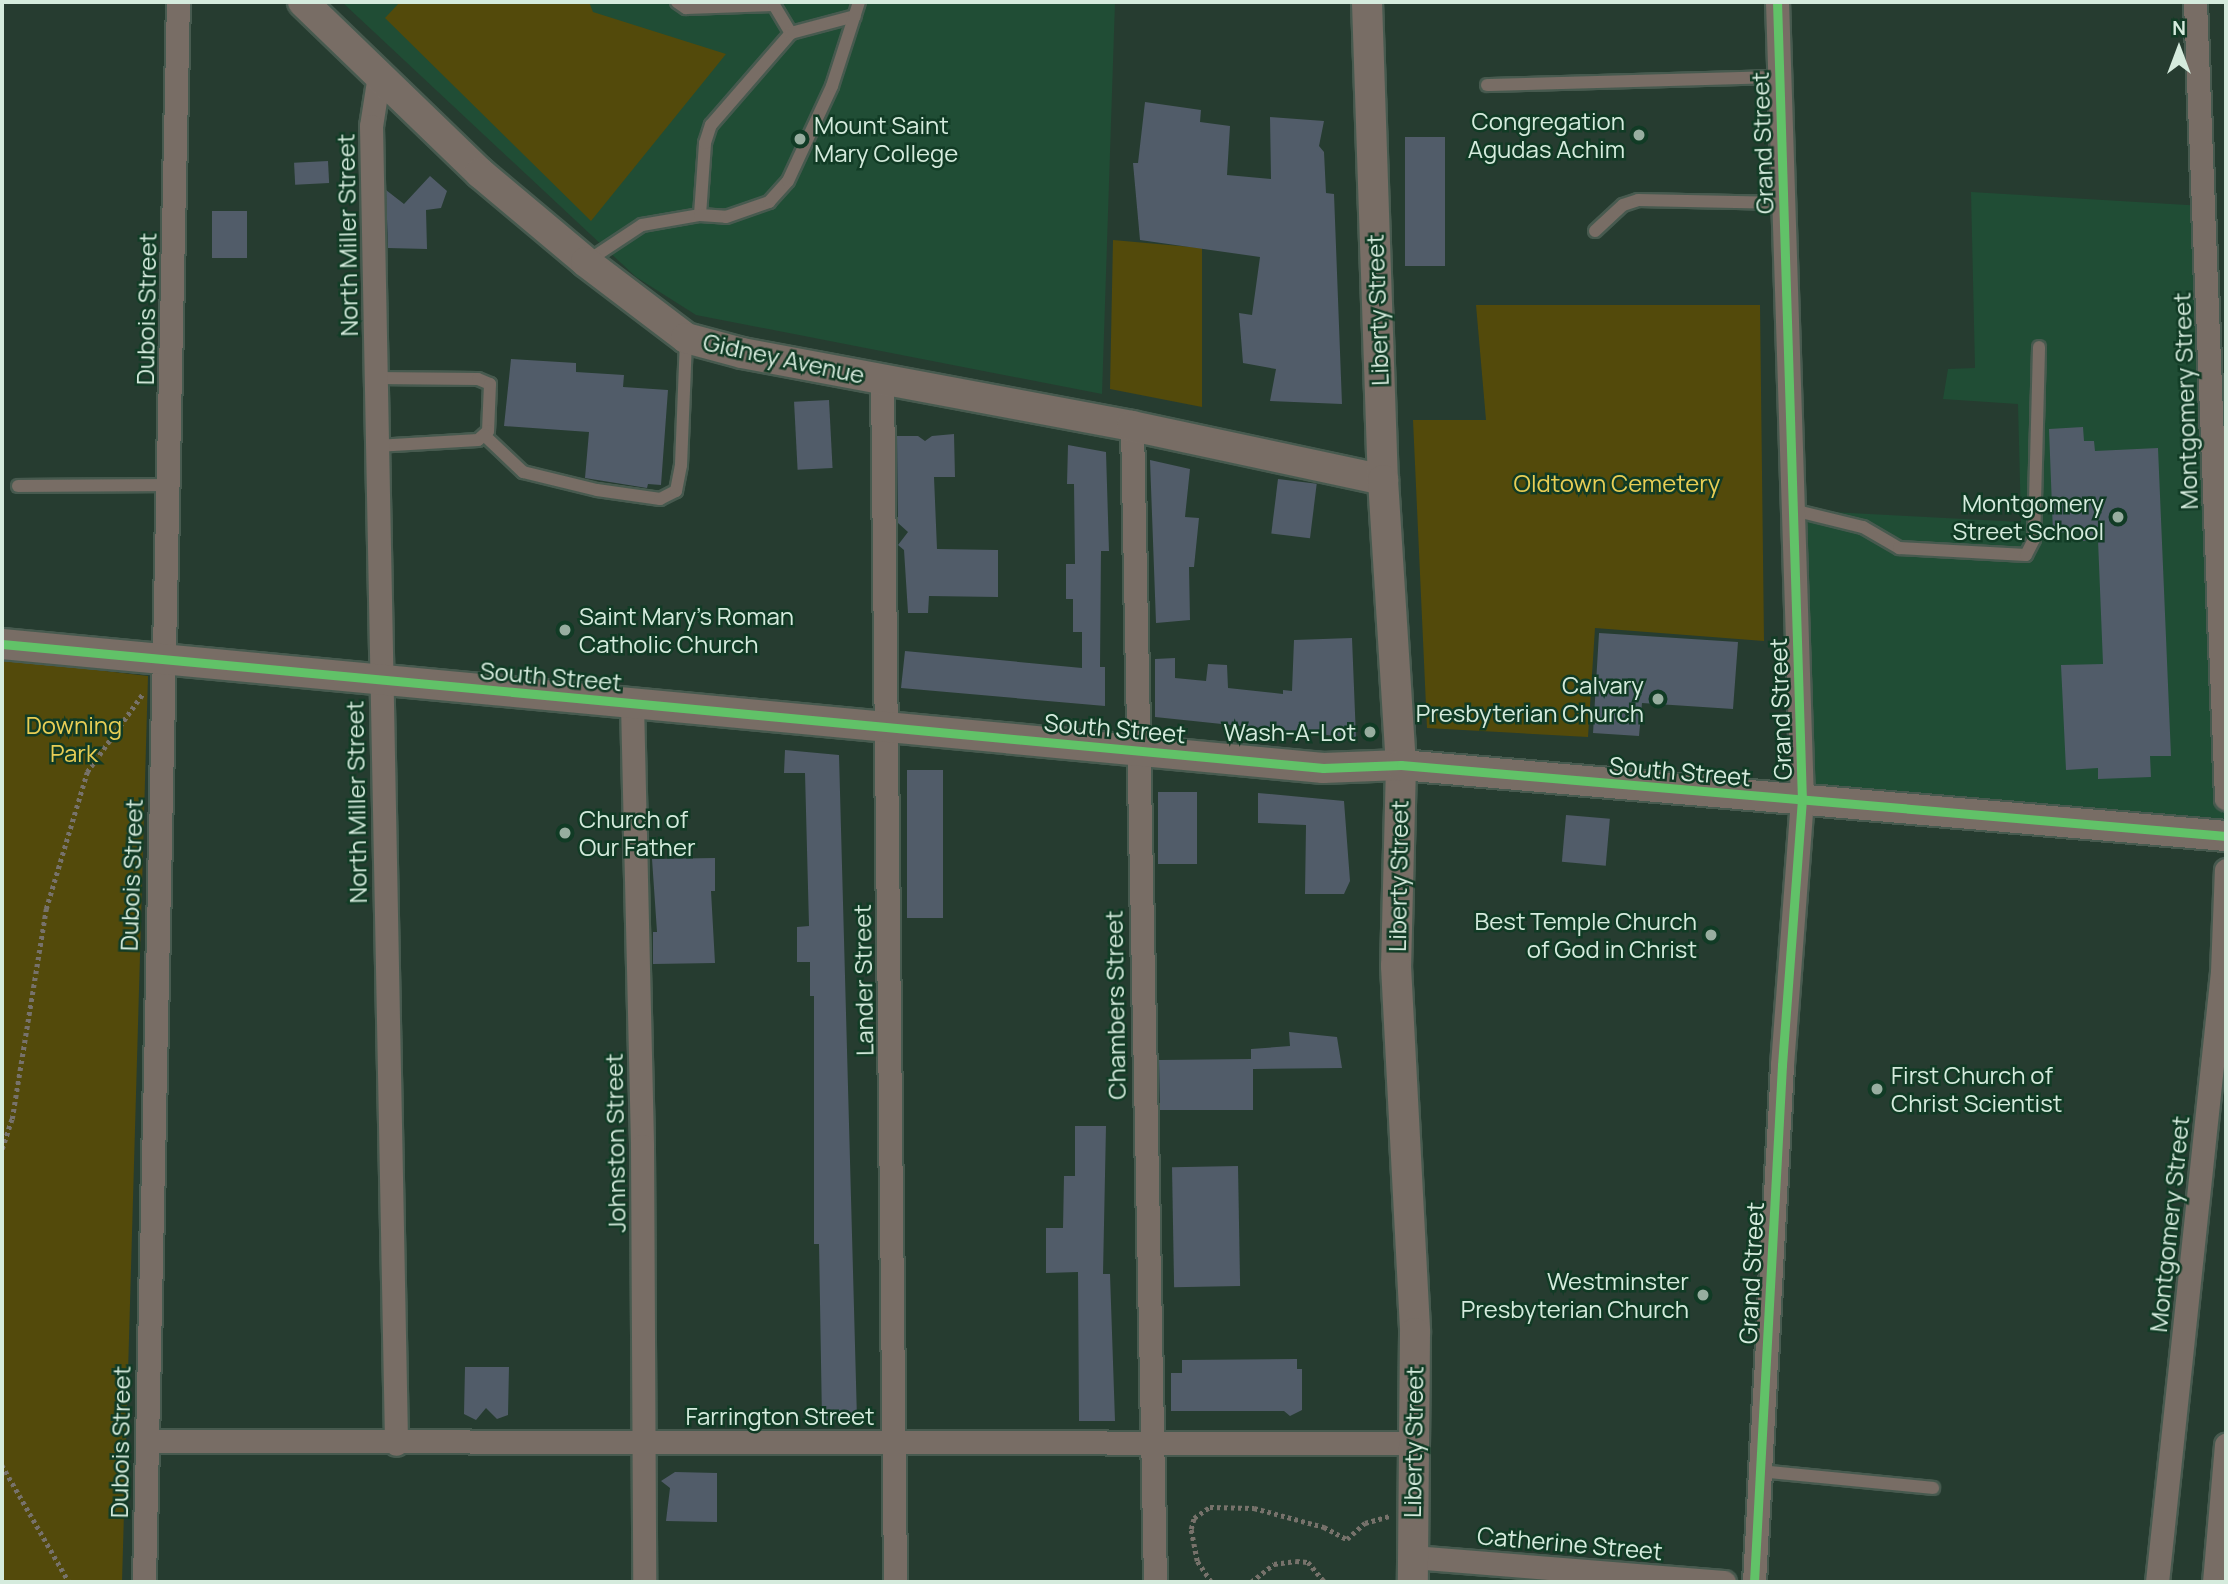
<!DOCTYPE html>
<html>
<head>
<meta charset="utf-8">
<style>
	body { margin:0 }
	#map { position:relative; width:2228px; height:1584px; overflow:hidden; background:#263c30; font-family:Manrope,sans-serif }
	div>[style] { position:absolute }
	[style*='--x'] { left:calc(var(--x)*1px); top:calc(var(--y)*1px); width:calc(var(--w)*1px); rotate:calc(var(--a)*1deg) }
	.built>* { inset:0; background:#204d35 }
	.green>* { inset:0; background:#534a0b }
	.building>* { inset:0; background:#515c69; transform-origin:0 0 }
	.path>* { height:4.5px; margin-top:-2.25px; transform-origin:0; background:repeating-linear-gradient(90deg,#77726b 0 3.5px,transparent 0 7px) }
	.roads { filter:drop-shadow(2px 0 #475a4f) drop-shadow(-2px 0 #475a4f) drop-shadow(0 2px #475a4f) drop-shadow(0 -2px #475a4f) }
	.service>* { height:12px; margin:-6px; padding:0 6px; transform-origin:6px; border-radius:6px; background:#786d65 }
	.minor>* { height:23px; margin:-11.5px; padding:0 11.5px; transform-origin:11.5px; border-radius:11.5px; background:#786d65 }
	.tertiary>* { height:30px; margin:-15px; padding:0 15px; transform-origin:15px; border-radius:15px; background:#786d65 }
	.cycleway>* { height:9px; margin:-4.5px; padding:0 4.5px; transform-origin:4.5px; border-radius:4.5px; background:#61c268 }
	.dots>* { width:19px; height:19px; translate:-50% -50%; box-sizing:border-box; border:4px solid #113b25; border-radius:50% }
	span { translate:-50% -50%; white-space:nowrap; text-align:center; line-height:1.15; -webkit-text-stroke:5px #113b25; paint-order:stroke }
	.poi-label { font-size:24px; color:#d5ebdd }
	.right { translate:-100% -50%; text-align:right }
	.left { translate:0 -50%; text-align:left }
	.street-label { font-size:24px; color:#d5ebdd }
	.park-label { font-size:24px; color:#e8ce55 }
	.frame { position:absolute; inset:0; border:4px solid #d5ebdd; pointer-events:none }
	.north { position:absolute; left:2144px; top:14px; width:70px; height:70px; -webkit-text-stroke:5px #113b25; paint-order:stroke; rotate:0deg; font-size:19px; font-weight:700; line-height:28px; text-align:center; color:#d5ebdd }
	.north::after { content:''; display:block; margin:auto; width:24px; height:32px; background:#d5ebdd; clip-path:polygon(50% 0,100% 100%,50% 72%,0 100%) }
</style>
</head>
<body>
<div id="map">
	<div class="built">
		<div style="clip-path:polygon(342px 2px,1115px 2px,1102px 394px,696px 315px,636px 277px)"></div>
		<div style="clip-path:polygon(1971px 192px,2204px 206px,2226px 836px,1802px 801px,1793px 510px,2021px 522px,2018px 404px,1943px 399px,1948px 369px,1975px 368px)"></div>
	</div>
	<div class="green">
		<div style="clip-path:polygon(400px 2px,589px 2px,593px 12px,726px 54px,591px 221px,385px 18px)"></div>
		<div style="clip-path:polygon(1113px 240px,1202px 248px,1202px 407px,1110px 389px)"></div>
		<div style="clip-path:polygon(1476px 305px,1760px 305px,1764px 641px,1595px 628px,1588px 737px,1427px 728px,1413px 420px,1486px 420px)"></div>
		<div style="clip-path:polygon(2px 659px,148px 676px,122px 1582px,2px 1582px)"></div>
	</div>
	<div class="building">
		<div style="clip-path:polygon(1145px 102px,1201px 110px,1200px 122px,1230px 126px,1227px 175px,1271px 179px,1270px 117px,1324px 121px,1319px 146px,1324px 152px,1326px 193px,1334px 194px,1342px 404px,1270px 401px,1276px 369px,1243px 363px,1239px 313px,1252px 315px,1260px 257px,1140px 240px,1133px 163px,1138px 163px)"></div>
		<div style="left:1445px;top:137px;width:129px;height:40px;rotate:90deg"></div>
		<div style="left:328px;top:161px;width:22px;height:34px;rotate:87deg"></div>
		<div style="clip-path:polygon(430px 176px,447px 191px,441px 208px,426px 210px,427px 249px,388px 248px,386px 190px,404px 204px)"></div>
		<div style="left:212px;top:211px;width:35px;height:47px"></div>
		<div style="clip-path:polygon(511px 359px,576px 363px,576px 372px,624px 375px,623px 387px,668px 390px,661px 485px,648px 484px,647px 488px,585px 478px,589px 432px,504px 426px)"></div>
		<div style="left:829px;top:400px;width:68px;height:35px;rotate:87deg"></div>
		<div style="clip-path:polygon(2083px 427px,2084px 441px,2094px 441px,2095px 451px,2158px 448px,2171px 756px,2150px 756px,2151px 777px,2098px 779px,2098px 768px,2066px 770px,2061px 665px,2103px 664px,2098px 540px,2083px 541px,2082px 531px,2053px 533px,2049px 429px)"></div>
		<div style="clip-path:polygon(954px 434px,955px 477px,934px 477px,937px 549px,998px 550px,998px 597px,929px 596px,928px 613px,908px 613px,904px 550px,898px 545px,908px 532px,898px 523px,897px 436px,918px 436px,925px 441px,932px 436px)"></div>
		<div style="clip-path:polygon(1068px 445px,1106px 452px,1109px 551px,1101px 551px,1100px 667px,1105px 667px,1105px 706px,901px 688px,905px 651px,1082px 668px,1082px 632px,1073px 632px,1073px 599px,1066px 599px,1066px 564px,1075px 564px,1074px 484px,1067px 484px)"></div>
		<div style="clip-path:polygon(1150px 460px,1190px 469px,1185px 517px,1199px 518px,1194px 567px,1189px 567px,1190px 620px,1156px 623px)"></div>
		<div style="left:1278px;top:479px;width:39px;height:55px;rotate:7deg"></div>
		<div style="clip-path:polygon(1599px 633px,1738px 642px,1733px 709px,1642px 703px,1639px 736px,1593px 733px)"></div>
		<div style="clip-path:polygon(1352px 638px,1356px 738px,1155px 717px,1155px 659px,1175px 658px,1175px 678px,1206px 681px,1208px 664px,1227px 665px,1228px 688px,1283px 694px,1283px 690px,1292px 691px,1294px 640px)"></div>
		<div style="clip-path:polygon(785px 750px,839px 755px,857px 1419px,822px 1420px,819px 1244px,814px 1244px,814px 996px,810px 996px,810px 962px,797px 962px,797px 927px,809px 926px,805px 773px,784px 773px)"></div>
		<div style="left:907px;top:770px;width:36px;height:148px"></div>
		<div style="left:1158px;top:792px;width:39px;height:72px"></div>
		<div style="clip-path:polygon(1258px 793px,1344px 801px,1350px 881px,1344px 894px,1305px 894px,1306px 825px,1258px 823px)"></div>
		<div style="left:1566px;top:815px;width:44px;height:47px;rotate:5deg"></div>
		<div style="clip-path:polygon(715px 858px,715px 891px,711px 891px,715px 963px,653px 964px,653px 932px,657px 932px,652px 859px)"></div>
		<div style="clip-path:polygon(1289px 1032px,1337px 1037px,1342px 1068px,1253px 1069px,1253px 1110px,1160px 1110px,1159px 1060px,1251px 1059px,1251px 1049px,1290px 1046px)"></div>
		<div style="clip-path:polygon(1075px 1126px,1106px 1126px,1103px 1274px,1110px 1274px,1115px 1421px,1079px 1421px,1078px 1272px,1046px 1273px,1046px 1228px,1063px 1228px,1064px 1176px,1075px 1176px)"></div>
		<div style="left:1238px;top:1166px;width:120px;height:66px;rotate:89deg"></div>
		<div style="clip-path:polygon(1297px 1359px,1297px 1369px,1302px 1369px,1302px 1410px,1290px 1416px,1284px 1411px,1171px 1411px,1171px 1373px,1182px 1373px,1182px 1360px)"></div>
		<div style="clip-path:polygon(465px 1367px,509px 1367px,508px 1415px,497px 1419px,486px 1408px,476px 1420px,464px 1414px)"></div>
		<div style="clip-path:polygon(675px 1472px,717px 1473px,717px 1522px,666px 1521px,670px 1488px,661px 1481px)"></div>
	</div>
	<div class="path">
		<div style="--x:2;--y:1149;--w:32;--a:-72"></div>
		<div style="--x:12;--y:1119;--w:213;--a:-80.8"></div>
		<div style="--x:46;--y:909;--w:143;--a:-73.3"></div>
		<div style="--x:87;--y:772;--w:95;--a:-54.5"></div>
		<div style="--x:2;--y:1465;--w:135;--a:60.2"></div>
		<div style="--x:1211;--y:1582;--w:25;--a:-124"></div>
		<div style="--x:1197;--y:1561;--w:33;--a:-101"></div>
		<div style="--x:1191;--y:1529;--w:11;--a:-75"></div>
		<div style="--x:1194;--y:1518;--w:19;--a:-35"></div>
		<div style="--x:1210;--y:1507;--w:44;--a:1.3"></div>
		<div style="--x:1254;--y:1508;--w:73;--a:15.2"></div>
		<div style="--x:1324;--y:1527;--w:26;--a:28"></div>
		<div style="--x:1347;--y:1539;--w:24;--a:-42"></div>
		<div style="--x:1365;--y:1523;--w:25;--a:-16"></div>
		<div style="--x:1229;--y:1582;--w:22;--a:0"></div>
		<div style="--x:1251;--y:1582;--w:29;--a:-38"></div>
		<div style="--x:1274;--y:1564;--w:22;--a:-8"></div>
		<div style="--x:1296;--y:1561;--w:12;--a:5"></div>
		<div style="--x:1308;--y:1562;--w:26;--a:50"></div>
	</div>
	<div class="roads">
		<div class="service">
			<div style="--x:677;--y:2;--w:11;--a:34"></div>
			<div style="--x:686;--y:8;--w:88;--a:-2"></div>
			<div style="--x:774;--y:5;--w:33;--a:59"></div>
			<div style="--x:1487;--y:85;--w:293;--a:-1.6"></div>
			<div style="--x:700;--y:215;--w:72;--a:-86"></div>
			<div style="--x:705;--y:143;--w:19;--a:-72"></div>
			<div style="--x:711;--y:125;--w:122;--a:-49"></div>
			<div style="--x:791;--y:33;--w:66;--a:-14.9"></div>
			<div style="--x:1595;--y:231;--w:38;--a:-43"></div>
			<div style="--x:1623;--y:205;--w:16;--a:-18"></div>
			<div style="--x:1638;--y:200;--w:146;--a:1.2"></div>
			<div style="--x:586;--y:262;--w:67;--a:-33.5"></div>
			<div style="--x:642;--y:225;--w:59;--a:-9.8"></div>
			<div style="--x:700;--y:215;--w:26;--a:4"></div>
			<div style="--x:726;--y:217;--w:46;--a:-19.2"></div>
			<div style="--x:769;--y:202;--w:28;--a:-48"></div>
			<div style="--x:788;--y:181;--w:105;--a:-65.1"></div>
			<div style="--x:832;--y:86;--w:88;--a:-72.2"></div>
			<div style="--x:375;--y:378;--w:103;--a:0.6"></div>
			<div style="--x:478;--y:379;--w:13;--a:23"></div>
			<div style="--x:490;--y:384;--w:47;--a:92.4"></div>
			<div style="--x:488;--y:431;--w:13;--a:138"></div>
			<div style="--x:478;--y:440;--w:102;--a:176.6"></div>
			<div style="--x:484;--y:435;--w:54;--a:43.5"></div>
			<div style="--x:523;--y:472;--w:76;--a:13.7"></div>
			<div style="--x:597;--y:490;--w:64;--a:8.1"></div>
			<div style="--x:660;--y:499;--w:18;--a:-27"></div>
			<div style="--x:676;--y:491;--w:26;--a:-79"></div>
			<div style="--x:681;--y:465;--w:125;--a:-87.7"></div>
			<div style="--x:18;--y:486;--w:150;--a:-0.4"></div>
			<div style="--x:1793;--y:510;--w:72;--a:13.7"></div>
			<div style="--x:1863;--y:527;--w:42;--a:30.3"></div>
			<div style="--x:1899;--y:548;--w:127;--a:3.2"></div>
			<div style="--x:2026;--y:555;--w:18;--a:-63"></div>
			<div style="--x:2034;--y:539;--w:192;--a:-88.5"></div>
			<div style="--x:1760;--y:1471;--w:174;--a:5.6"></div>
		</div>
		<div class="minor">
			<div style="--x:2195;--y:2;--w:797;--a:87.77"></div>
			<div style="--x:379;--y:75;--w:52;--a:98.9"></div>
			<div style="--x:371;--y:126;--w:1318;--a:88.91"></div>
			<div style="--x:882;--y:378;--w:1204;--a:89.38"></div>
			<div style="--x:1132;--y:426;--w:1156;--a:88.86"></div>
			<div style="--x:632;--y:703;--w:443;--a:88.7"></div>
			<div style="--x:642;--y:1146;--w:436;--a:89.7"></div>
			<div style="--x:147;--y:1441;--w:1266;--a:0.09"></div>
			<div style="--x:1412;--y:1557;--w:313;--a:4.6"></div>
			<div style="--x:144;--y:1582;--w:1580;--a:-88.77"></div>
			<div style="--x:1754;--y:1582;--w:518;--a:-86.9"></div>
			<div style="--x:1782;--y:1065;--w:265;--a:-85.7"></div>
			<div style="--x:1802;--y:801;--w:799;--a:-91.79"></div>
			<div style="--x:2157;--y:1582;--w:613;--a:-83.92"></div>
			<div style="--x:2222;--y:972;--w:102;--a:-87.8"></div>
			<div style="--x:2214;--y:1582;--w:138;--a:-85"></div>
		</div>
		<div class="tertiary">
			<div style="--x:303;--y:2;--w:246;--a:44"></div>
			<div style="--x:480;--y:173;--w:138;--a:40"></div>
			<div style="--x:586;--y:262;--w:126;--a:37.2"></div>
			<div style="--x:686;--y:338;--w:58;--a:15"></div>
			<div style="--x:742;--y:353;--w:397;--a:10.6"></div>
			<div style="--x:1132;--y:426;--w:257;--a:12.1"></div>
			<div style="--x:1367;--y:2;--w:478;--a:88.1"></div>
			<div style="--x:1383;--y:480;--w:286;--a:86.4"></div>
			<div style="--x:1401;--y:765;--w:201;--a:91.4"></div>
			<div style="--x:1396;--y:966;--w:367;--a:87"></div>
			<div style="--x:1415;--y:1333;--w:249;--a:90.5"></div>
			<div style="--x:2;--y:644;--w:1327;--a:5.36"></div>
			<div style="--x:1323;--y:768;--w:78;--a:-2.2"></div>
			<div style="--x:1401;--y:765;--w:828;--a:4.92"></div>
		</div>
	</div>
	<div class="cycleway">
		<div style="--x:2;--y:644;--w:1327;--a:5.36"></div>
		<div style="--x:1323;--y:768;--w:78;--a:-2.2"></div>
		<div style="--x:1401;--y:765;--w:828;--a:4.92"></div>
		<div style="--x:1754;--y:1582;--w:518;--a:-86.9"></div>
		<div style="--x:1782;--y:1065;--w:265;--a:-85.7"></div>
		<div style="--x:1802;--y:801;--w:799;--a:-91.79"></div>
	</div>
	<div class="dots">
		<div style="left:1639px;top:135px;background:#98aea0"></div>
		<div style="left:800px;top:139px;background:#98aea0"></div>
		<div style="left:2118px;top:517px;background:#98aea0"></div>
		<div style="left:565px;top:630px;background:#98aea0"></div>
		<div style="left:1658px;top:699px;background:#98aea0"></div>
		<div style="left:1370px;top:732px;background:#98aea0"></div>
		<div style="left:565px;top:833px;background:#98aea0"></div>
		<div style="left:1711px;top:935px;background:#98aea0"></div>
		<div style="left:1877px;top:1089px;background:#98aea0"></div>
		<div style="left:1703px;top:1295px;background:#98aea0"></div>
	</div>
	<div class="poi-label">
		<span class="right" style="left:1625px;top:135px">Congregation<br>Agudas Achim</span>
		<span class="left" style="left:814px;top:139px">Mount Saint<br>Mary College</span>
		<span class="right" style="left:2104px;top:517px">Montgomery<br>Street School</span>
		<span class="left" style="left:579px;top:630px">Saint Mary's Roman<br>Catholic Church</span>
		<span class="right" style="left:1644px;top:699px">Calvary<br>Presbyterian Church</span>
		<span class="right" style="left:1356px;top:732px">Wash-A-Lot</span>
		<span class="left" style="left:579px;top:833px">Church of<br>Our Father</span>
		<span class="right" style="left:1697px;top:935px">Best Temple Church<br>of God in Christ</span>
		<span class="left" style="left:1891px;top:1089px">First Church of<br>Christ Scientist</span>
		<span class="right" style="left:1689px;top:1295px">Westminster<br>Presbyterian Church</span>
	</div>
	<div class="street-label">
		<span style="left:1762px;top:143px;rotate:-92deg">Grand Street</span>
		<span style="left:347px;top:235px;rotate:-91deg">North Miller Street</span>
		<span style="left:146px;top:309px;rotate:-89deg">Dubois Street</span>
		<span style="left:1377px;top:310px;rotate:-92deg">Liberty Street</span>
		<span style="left:784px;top:358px;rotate:12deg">Gidney Avenue</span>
		<span style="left:2185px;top:401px;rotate:-92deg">Montgomery Street</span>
		<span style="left:551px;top:676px;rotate:5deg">South Street</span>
		<span style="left:1780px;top:709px;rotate:-92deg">Grand Street</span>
		<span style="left:1115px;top:728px;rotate:5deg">South Street</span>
		<span style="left:1680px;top:771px;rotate:5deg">South Street</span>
		<span style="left:356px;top:802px;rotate:-91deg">North Miller Street</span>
		<span style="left:131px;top:875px;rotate:-88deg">Dubois Street</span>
		<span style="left:1398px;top:876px;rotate:-89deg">Liberty Street</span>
		<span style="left:863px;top:980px;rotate:-91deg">Lander Street</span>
		<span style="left:1115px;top:1005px;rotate:-91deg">Chambers Street</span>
		<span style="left:615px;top:1143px;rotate:-91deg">Johnston Street</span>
		<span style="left:2169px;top:1224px;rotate:-84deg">Montgomery Street</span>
		<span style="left:1751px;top:1273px;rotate:-87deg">Grand Street</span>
		<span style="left:780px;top:1416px">Farrington Street</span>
		<span style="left:120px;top:1442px;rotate:-89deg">Dubois Street</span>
		<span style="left:1413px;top:1442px;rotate:-89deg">Liberty Street</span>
		<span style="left:1570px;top:1543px;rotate:5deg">Catherine Street</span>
	</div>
	<div class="park-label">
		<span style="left:1617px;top:483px">Oldtown Cemetery</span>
		<span style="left:74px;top:739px">Downing<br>Park</span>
	</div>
	<div class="frame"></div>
	<div class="north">N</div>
</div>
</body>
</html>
